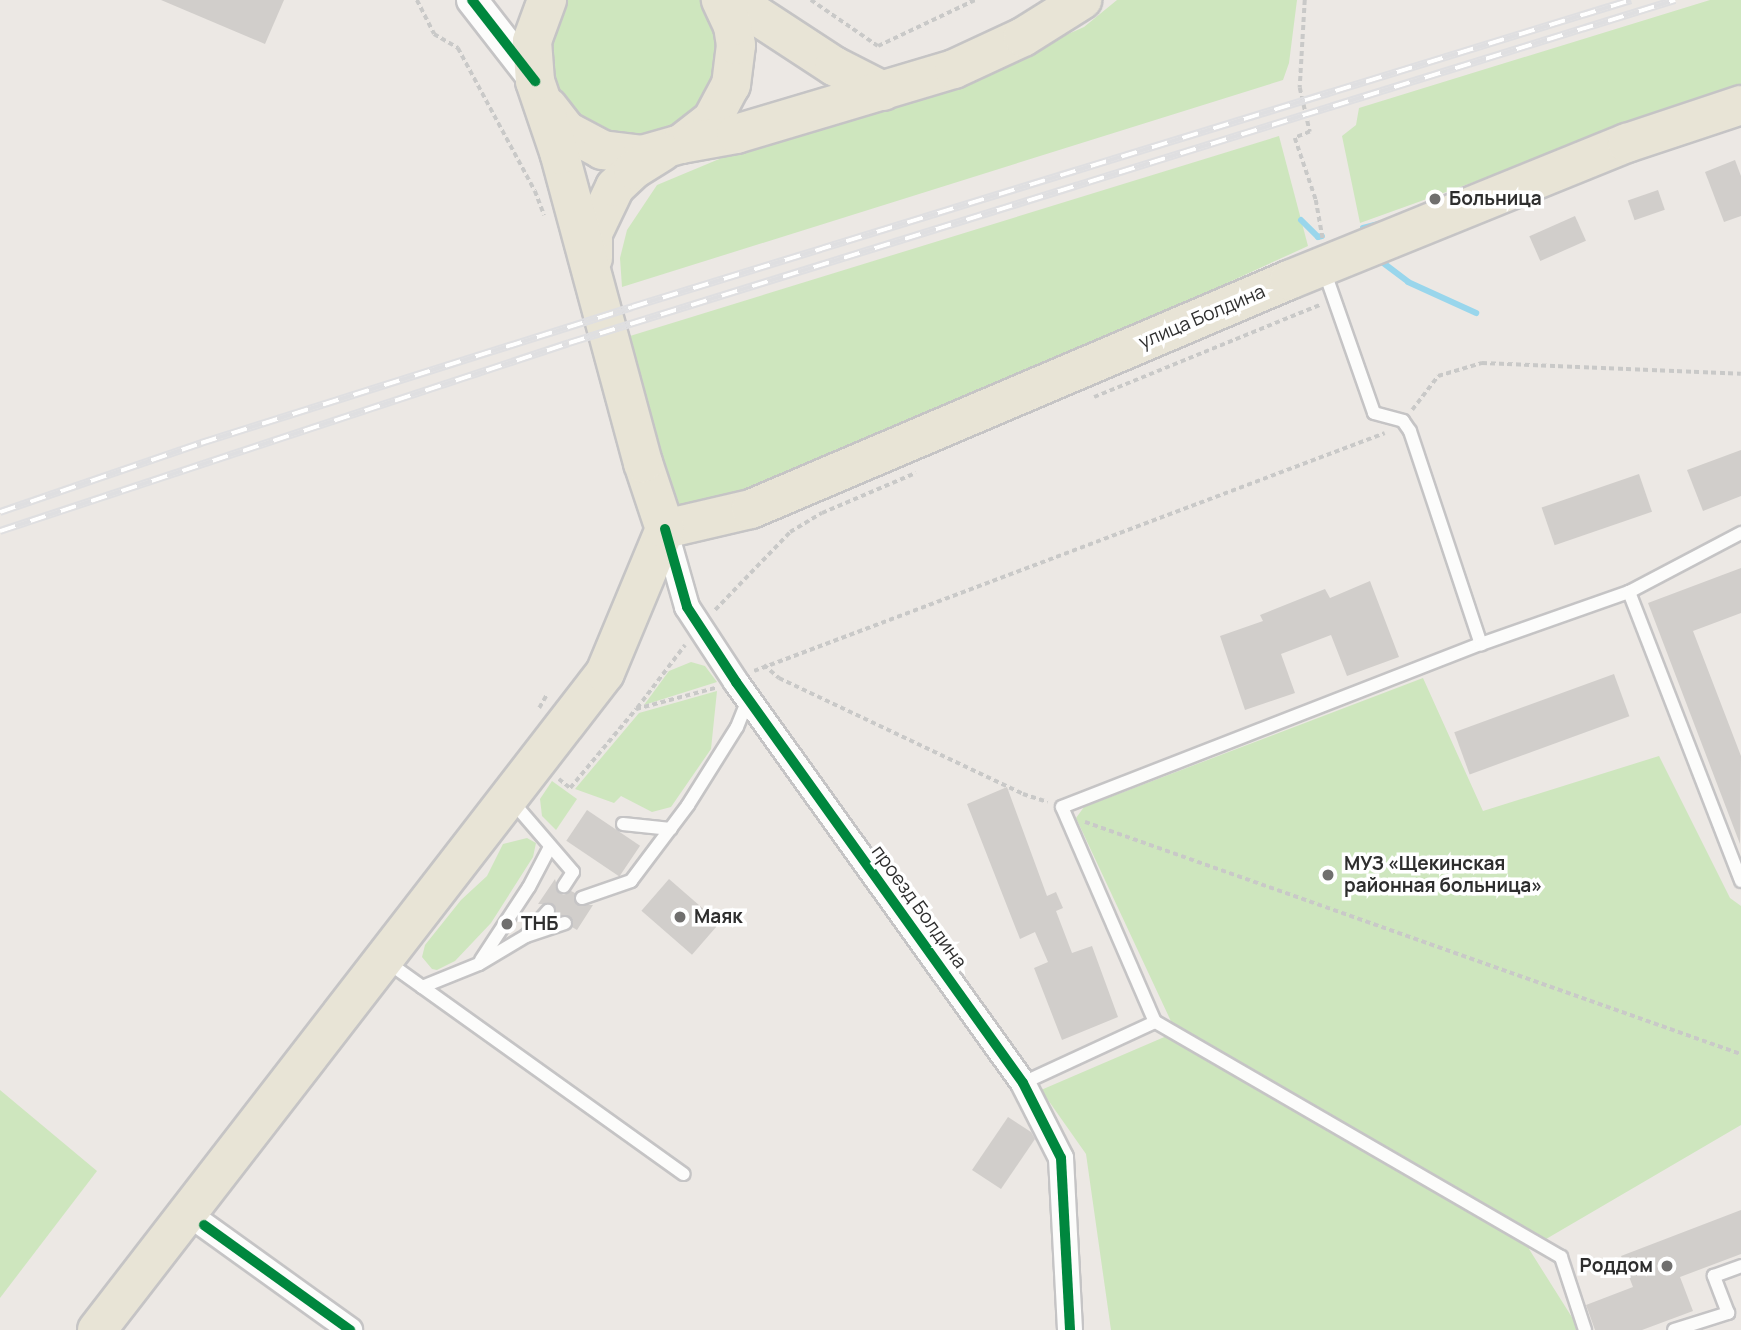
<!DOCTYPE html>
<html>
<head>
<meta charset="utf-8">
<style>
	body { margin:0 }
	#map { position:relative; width:1741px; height:1330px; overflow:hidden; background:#ece8e4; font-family:Manrope,sans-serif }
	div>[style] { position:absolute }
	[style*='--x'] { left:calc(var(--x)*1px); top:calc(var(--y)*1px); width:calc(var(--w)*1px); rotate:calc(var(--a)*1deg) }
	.green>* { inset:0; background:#cee6be }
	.stream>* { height:6px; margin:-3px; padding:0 3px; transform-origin:3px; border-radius:3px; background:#99d6ec }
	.building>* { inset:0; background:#d1cecb; transform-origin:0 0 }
	.path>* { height:3.5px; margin-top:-1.75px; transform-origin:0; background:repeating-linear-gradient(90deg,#c9c9c8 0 5px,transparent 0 8.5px) }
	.roads { filter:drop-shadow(2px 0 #c5c4c5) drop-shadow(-2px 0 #c5c4c5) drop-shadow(0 2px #c5c4c5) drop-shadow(0 -2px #c5c4c5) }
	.service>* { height:12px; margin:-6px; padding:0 6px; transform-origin:6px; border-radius:6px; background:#fcfcfb }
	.minor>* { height:24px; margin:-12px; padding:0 12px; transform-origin:12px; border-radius:12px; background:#fcfcfb }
	.tertiary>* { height:30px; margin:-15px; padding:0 15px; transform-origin:15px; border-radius:15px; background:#fcfcfb }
	.primary>* { height:38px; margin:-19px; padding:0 19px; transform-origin:19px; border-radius:19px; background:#e8e4d6 }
	.rail>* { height:8px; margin-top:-4px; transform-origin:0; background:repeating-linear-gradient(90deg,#fff 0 16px,#dfdfe1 0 32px); box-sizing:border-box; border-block:2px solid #dfdfe1 }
	.cycleway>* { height:10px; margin:-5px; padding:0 5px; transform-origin:5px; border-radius:5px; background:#00873e }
	.dots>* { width:19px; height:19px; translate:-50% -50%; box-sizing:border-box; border:4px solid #fff; border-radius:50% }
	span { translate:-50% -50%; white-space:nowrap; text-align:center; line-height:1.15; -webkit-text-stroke:7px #fff; paint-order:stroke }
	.poi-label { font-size:19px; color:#2e2e2e; font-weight:700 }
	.left { translate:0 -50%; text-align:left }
	.right { translate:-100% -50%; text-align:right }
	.street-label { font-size:19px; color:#2e2e2e }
</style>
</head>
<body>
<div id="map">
	<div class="green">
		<div style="clip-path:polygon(561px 0,707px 0,721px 29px,713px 97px,659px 140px,590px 132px,547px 77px,555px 9px)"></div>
		<div style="clip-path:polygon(1117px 0,1297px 0,1289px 63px,1283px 80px,622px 287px,620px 258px,627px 230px,657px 185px,736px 152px,928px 95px,1084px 27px)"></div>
		<div style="clip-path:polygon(1710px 0,1741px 0,1741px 86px,1360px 223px,1342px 136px,1356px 125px,1359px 108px)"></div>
		<div style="clip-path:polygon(1279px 136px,1308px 246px,748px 502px,670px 520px,630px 336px)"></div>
		<div style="clip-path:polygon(691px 662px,705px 666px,717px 682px,644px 705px,669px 671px)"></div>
		<div style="clip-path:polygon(1423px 678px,1483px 811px,1659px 756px,1730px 898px,1741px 906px,1741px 1125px,1529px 1249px,1580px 1330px,1111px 1330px,1086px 1154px,1041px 1090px,1176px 1032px,1076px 818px,1084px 807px)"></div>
		<div style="clip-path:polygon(717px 691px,711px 749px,671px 807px,652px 812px,621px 796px,614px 803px,575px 789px,639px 713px)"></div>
		<div style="clip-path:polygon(552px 781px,577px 799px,556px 830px,542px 816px,540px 799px)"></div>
		<div style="clip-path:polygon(527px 838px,536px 843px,533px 857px,491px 923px,455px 961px,437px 970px,432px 969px,422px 957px,425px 945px,461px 900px,487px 876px,503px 844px)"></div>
		<div style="clip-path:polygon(0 1090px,97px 1171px,0 1298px)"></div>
	</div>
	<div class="stream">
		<div style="--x:1301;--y:220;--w:24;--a:45"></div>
		<div style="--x:1318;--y:237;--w:4;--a:-14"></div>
		<div style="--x:1363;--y:228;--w:16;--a:-15"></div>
		<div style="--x:1378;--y:259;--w:38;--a:37"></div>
		<div style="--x:1408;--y:282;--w:75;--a:24.5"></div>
	</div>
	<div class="building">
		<div style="clip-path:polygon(161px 0,284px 0,265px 44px)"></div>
		<div style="clip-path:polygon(1735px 160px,1741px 176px,1741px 216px,1724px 222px,1705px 172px)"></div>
		<div style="left:1658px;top:190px;width:21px;height:32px;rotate:71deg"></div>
		<div style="left:1575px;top:216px;width:27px;height:50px;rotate:66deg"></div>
		<div style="clip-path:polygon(1741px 450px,1741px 496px,1703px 511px,1687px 470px)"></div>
		<div style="left:1639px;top:474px;width:40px;height:103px;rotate:71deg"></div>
		<div style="clip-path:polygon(1741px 568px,1741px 613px,1693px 631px,1741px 756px,1740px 844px,1648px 603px)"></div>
		<div style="clip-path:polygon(1370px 581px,1399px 657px,1347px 676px,1331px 635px,1281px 654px,1295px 693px,1245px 710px,1220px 636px,1263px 621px,1260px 615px,1325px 589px,1330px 598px)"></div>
		<div style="left:1614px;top:674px;width:45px;height:170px;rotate:70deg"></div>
		<div style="clip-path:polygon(1007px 787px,1047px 896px,1056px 892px,1063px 908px,1056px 911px,1072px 953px,1092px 946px,1118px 1017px,1062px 1040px,1034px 968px,1048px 962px,1035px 932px,1020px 939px,967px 804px)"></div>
		<div style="left:587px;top:810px;width:64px;height:37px;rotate:34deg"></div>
		<div style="clip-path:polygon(555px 879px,559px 893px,564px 895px,571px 891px,575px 893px,577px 905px,593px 905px,577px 930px,572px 927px,570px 916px,555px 916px,553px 904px,538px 904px)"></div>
		<div style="left:669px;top:879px;width:67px;height:42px;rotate:41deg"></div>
		<div style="clip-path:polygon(1008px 1117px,1031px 1132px,1035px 1139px,1001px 1189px,972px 1170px)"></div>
		<div style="clip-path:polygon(1741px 1210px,1741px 1254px,1680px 1277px,1693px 1311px,1642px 1330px,1595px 1330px,1586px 1305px,1633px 1287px,1621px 1256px)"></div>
	</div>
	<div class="path">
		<div style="--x:417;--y:0;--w:38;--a:63"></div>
		<div style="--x:434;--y:34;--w:28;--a:30"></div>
		<div style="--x:458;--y:48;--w:162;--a:61.7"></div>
		<div style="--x:535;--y:191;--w:26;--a:69"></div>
		<div style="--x:811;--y:0;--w:81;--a:34.5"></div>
		<div style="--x:878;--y:46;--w:107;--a:-25.4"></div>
		<div style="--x:1305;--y:0;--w:88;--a:93.3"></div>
		<div style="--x:1300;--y:88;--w:45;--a:77.2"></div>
		<div style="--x:1310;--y:132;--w:16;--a:158"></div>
		<div style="--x:1295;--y:138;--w:65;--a:71.3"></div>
		<div style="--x:1316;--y:200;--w:39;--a:80"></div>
		<div style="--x:1094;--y:397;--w:244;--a:-22.2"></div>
		<div style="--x:1412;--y:410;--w:43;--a:-52.6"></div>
		<div style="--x:1438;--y:376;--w:46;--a:-16.5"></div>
		<div style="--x:1482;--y:363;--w:259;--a:2.4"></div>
		<div style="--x:715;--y:610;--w:108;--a:-46.1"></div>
		<div style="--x:790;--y:532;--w:37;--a:-31"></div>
		<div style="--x:822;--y:513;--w:102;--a:-23.1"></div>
		<div style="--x:764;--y:665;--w:20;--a:41"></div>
		<div style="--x:779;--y:678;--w:270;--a:25.4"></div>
		<div style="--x:1023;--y:794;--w:26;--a:18"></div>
		<div style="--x:754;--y:671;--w:674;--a:-20.67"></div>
		<div style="--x:539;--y:708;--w:16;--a:-60"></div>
		<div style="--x:637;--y:708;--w:79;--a:-52.7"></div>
		<div style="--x:559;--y:779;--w:14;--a:39"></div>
		<div style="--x:570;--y:788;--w:103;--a:-50.1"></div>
		<div style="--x:636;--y:709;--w:82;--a:-14.9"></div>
		<div style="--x:1085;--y:822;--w:696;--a:19.48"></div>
	</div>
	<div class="roads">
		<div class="service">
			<div style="--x:1324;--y:270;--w:151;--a:70.7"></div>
			<div style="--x:1374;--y:413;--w:30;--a:15"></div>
			<div style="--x:1403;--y:421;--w:12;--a:55"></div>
			<div style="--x:1410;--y:431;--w:225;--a:71.6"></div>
			<div style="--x:1629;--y:592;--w:127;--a:-27.8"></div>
			<div style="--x:511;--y:800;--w:95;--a:49.3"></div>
			<div style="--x:573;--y:872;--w:17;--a:123"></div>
			<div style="--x:623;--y:824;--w:48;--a:5.9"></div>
			<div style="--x:582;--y:898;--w:52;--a:-19.1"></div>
			<div style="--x:631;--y:881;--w:95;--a:-53.1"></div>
			<div style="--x:688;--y:805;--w:92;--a:-57.9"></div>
			<div style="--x:737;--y:727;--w:29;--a:-68"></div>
			<div style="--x:527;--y:935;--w:32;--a:-49"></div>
			<div style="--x:481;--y:960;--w:87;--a:-56.7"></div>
			<div style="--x:529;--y:887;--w:45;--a:-62.3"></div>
			<div style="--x:386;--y:961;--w:366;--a:35.6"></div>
			<div style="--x:422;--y:987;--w:61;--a:-22"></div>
			<div style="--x:479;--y:964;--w:55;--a:-30.8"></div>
			<div style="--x:526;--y:936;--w:41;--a:-18.4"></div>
			<div style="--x:1023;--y:1083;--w:145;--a:-24.8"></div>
			<div style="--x:1585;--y:1330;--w:77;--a:-108.2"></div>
			<div style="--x:1561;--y:1257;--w:469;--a:-149.9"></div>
			<div style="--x:1155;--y:1022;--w:234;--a:-113.4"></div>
			<div style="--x:1062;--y:807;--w:450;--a:-21.3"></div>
			<div style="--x:1481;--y:644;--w:157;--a:-19.4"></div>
			<div style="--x:1629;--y:592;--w:310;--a:68.8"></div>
			<div style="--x:1674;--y:1330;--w:57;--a:-17.5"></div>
			<div style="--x:1728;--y:1313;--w:40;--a:-111"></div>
			<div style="--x:1714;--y:1276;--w:29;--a:-20"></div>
		</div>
		<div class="minor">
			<div style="--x:665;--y:529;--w:81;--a:74.2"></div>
			<div style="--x:687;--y:607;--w:90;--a:56.8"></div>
			<div style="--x:736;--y:682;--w:493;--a:54.4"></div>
			<div style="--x:1023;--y:1083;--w:84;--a:63.1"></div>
			<div style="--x:1061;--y:1158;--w:172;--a:87"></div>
			<div style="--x:204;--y:1225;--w:180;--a:35.7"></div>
		</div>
		<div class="tertiary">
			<div style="--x:472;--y:0;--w:103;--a:52.1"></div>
		</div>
		<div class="primary">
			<div style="--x:733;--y:0;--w:121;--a:33.2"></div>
			<div style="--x:834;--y:66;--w:55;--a:27"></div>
			<div style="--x:548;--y:107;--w:31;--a:52"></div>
			<div style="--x:567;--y:131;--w:40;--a:28"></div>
			<div style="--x:602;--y:150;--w:40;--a:7.1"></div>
			<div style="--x:642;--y:155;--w:41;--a:-15.8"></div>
			<div style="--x:681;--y:144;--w:39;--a:-38"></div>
			<div style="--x:712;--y:120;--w:40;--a:-62"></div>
			<div style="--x:731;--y:85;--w:40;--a:-82.9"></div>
			<div style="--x:736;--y:45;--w:19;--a:-99"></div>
			<div style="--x:733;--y:26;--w:29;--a:-115"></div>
			<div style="--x:681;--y:144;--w:56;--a:-10.3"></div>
			<div style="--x:736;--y:134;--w:227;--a:-16.6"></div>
			<div style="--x:954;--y:69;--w:76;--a:-24.9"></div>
			<div style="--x:1023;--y:37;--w:70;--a:-32.1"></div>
			<div style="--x:593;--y:258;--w:25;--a:-90"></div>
			<div style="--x:593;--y:233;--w:51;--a:-64.4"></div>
			<div style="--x:615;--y:187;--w:25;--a:-43"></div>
			<div style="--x:633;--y:170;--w:34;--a:-32"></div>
			<div style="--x:665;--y:529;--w:88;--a:-13.1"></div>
			<div style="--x:751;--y:509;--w:585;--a:-23.06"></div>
			<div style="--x:1289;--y:280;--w:365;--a:-22.1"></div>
			<div style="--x:1627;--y:143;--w:120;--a:-18.4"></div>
			<div style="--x:97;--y:1330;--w:830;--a:-52.29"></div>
			<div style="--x:605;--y:673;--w:156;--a:-67.4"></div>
			<div style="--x:665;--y:529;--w:70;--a:-108.4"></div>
			<div style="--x:643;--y:463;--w:319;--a:-105.1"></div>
			<div style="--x:560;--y:155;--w:78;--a:-108.7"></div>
			<div style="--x:535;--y:81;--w:40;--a:-94.3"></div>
			<div style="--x:532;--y:41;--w:44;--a:-69.9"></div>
		</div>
	</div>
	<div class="rail">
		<div style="--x:0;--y:512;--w:213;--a:-18.9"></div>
		<div style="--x:201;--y:443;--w:452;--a:-17.5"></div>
		<div style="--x:632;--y:307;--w:1045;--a:-17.08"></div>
		<div style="--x:0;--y:531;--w:599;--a:-18.28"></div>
		<div style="--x:569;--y:343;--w:1158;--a:-17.23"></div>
	</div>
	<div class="cycleway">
		<div style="--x:472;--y:0;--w:103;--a:52.1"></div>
		<div style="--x:665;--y:529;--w:81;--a:74.2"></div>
		<div style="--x:687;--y:607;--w:90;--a:56.8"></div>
		<div style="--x:736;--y:682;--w:493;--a:54.4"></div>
		<div style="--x:1023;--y:1083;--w:84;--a:63.1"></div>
		<div style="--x:1061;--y:1158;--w:172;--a:87"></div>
		<div style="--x:204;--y:1225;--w:180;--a:35.7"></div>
	</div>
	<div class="dots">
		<div style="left:1435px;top:199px;background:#706f6e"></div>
		<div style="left:1328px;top:875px;background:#706f6e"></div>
		<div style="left:680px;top:917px;background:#706f6e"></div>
		<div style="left:507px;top:924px;background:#706f6e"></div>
		<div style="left:1667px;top:1266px;background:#706f6e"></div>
	</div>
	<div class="poi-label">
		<span class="left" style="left:1449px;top:199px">Больница</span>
		<span class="left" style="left:1344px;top:875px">МУЗ «Щекинская<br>районная больница»</span>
		<span class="left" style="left:694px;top:917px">Маяк</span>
		<span class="left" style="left:521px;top:924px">ТНБ</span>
		<span class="right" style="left:1653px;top:1266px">Роддом</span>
	</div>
	<div class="street-label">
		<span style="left:1202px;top:317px;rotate:-23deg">улица Болдина</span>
		<span style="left:919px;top:907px;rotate:54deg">проезд Болдина</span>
	</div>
</div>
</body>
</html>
